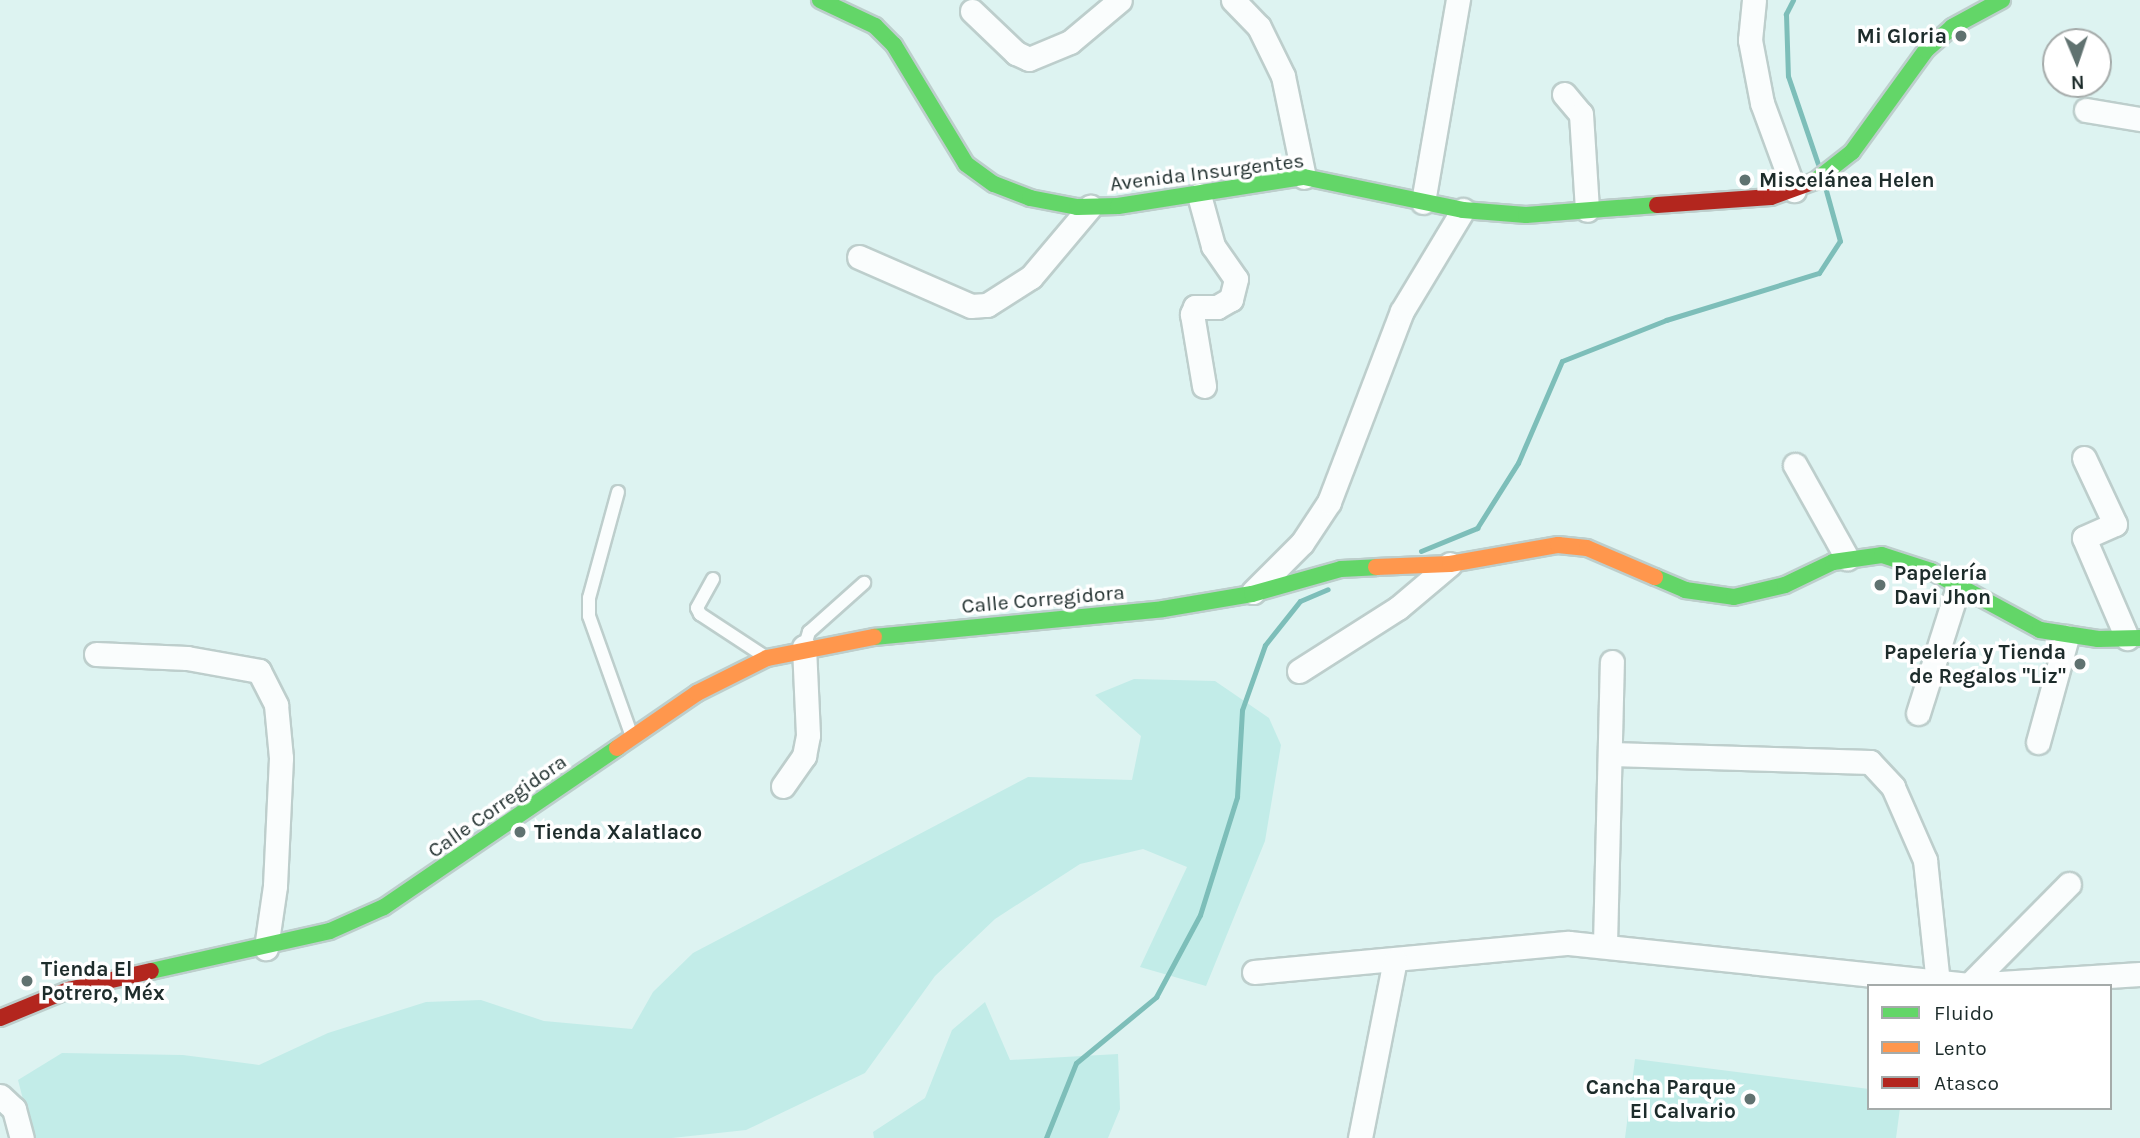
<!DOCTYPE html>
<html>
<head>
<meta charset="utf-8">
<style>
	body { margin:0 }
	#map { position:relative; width:2140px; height:1138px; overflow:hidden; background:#ddf3f1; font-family:Karla,sans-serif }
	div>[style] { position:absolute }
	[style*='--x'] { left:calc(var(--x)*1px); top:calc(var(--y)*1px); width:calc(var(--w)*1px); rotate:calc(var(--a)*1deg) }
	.green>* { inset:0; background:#c2ece8 }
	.stream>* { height:5px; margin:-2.5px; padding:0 2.5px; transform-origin:2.5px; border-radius:2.5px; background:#7dbeb9 }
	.roads { filter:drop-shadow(2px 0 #bdcecc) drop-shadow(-2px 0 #bdcecc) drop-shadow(0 2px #bdcecc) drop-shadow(0 -2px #bdcecc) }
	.lane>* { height:12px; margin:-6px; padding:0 6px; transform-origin:6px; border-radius:6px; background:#fafdfd }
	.street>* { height:23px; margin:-11.5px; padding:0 11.5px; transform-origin:11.5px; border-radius:11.5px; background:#fafdfd }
	.fast>* { height:16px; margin:-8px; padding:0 8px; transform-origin:8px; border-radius:8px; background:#63d668 }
	.slow>* { height:16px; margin:-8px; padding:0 8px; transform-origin:8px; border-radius:8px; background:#ff974d }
	.jam>* { height:16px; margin:-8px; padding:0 8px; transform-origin:8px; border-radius:8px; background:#b3261e }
	.dots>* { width:19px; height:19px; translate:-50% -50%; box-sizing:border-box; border:4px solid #fff; border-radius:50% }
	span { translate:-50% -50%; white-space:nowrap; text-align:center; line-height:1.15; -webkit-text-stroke:7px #fff; paint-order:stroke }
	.poi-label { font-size:21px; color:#1d2c2b; font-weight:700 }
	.right { translate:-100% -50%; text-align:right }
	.left { translate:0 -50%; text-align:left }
	.street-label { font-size:21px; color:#1d2c2b }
	.legend { position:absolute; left:1867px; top:984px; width:245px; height:126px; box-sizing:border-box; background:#fff; border:2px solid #a5abaa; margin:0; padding:9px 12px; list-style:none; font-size:21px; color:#1d2c2b }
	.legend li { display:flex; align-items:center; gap:14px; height:35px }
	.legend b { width:35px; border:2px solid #a5abaa }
	.north { position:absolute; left:2042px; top:28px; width:70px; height:70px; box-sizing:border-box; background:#fff; border:2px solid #a5abaa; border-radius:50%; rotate:178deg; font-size:19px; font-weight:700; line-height:28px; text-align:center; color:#1d2c2b }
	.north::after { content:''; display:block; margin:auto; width:24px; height:32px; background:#607270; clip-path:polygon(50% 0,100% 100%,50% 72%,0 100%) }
</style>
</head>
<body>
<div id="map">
	<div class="green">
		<div style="clip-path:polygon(1134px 679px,1215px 681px,1269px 718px,1281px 745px,1265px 841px,1206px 986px,1140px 967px,1187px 867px,1143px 849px,1080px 864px,995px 919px,935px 976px,865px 1073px,746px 1130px,672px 1138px,33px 1138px,18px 1080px,62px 1053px,183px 1055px,259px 1065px,328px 1033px,426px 1002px,481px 1000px,544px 1021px,632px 1029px,653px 992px,693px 953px,1028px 777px,1132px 780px,1141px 736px,1095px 695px)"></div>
		<div style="clip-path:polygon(985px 1002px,1010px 1060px,1118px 1054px,1120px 1109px,1108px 1138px,874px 1138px,873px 1132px,925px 1098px,952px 1030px)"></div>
		<div style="clip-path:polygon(1635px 1059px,1869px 1089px,1869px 1108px,1900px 1108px,1896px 1138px,1625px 1138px)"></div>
	</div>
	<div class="stream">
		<div style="--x:1793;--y:0;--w:16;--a:117"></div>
		<div style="--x:1786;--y:14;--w:62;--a:88.2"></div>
		<div style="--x:1788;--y:76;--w:93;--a:71.2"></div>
		<div style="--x:1421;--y:551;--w:61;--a:-22.3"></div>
		<div style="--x:1477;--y:528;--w:77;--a:-57.8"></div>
		<div style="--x:1518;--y:463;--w:111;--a:-66.7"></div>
		<div style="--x:1562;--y:361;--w:112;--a:-21.5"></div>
		<div style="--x:1666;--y:320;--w:160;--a:-17.1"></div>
		<div style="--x:1819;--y:273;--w:38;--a:-57"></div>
		<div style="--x:1840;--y:241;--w:56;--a:-105.5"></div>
		<div style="--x:1046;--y:1138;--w:81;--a:-68.2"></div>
		<div style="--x:1076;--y:1063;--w:104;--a:-39.5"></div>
		<div style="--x:1156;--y:997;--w:93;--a:-61.8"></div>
		<div style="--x:1200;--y:915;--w:124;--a:-72.6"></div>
		<div style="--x:1237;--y:797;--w:87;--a:-86.7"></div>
		<div style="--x:1242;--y:710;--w:69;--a:-70.5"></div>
		<div style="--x:1265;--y:645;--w:56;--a:-51.5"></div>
		<div style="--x:1300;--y:601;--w:30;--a:-23"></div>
	</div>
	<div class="roads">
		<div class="lane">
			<div style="--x:618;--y:492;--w:110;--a:105.3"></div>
			<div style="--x:589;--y:598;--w:18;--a:90"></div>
			<div style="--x:589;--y:616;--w:128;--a:70.4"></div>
			<div style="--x:713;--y:579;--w:33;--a:119"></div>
			<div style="--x:697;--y:608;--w:7;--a:63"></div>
			<div style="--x:700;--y:614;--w:77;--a:33.3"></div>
			<div style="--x:805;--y:645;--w:14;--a:-73"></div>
			<div style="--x:809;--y:632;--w:74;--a:-41.7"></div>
		</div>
		<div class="street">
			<div style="--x:1233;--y:0;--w:37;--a:46"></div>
			<div style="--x:1259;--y:27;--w:55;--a:63.9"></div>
			<div style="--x:1283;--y:76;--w:103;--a:78.3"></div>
			<div style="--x:1754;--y:0;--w:40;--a:95.7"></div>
			<div style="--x:1750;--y:40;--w:64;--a:79.2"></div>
			<div style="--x:1762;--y:103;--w:93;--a:69.8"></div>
			<div style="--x:972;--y:11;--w:61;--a:43.7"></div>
			<div style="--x:1016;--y:53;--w:14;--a:25"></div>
			<div style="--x:1029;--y:59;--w:44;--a:-22.5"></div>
			<div style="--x:1070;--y:42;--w:65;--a:-40"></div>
			<div style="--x:1564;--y:94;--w:26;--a:50"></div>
			<div style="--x:1581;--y:114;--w:96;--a:86.4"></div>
			<div style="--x:2086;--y:110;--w:55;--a:9.5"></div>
			<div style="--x:1199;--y:195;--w:53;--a:74.6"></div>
			<div style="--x:1213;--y:246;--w:40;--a:55.1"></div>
			<div style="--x:1236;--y:279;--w:21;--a:104"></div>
			<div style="--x:1231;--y:299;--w:16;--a:150"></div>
			<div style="--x:1217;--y:307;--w:22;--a:180"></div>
			<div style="--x:1195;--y:307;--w:8;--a:113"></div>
			<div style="--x:1192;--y:314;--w:73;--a:80.5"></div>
			<div style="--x:1423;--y:202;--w:205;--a:-80.2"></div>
			<div style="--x:859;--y:257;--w:122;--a:23.6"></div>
			<div style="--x:971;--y:306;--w:16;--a:-4"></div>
			<div style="--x:987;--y:305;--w:52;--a:-32.5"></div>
			<div style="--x:1031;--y:277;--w:92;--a:-49.9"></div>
			<div style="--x:2084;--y:458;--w:73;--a:64.8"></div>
			<div style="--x:2115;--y:524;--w:34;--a:156"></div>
			<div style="--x:2084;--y:538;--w:109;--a:66.7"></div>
			<div style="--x:1795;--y:465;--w:107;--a:60.8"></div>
			<div style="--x:1253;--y:592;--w:69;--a:-45"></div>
			<div style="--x:1302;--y:543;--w:49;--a:-56.6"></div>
			<div style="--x:1329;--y:502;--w:204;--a:-69.1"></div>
			<div style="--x:1402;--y:311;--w:118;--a:-58.9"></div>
			<div style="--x:96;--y:654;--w:91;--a:2.5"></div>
			<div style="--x:187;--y:658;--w:73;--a:10.2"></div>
			<div style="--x:259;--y:671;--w:38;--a:63"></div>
			<div style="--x:276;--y:705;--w:53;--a:84.6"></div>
			<div style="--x:281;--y:758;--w:128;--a:92.7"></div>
			<div style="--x:275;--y:886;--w:63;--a:98.3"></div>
			<div style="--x:1299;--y:671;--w:117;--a:-32.5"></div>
			<div style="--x:1398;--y:608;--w:68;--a:-40.2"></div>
			<div style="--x:1918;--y:713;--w:132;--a:-72.4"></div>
			<div style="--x:2038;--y:742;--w:109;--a:-74.6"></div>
			<div style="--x:1612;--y:754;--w:258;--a:1.8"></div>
			<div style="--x:1870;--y:762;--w:34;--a:47"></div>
			<div style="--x:1893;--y:787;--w:80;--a:66.3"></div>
			<div style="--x:1925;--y:860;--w:124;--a:84"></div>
			<div style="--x:783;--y:786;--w:37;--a:-55"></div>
			<div style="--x:804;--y:756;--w:21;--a:-79"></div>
			<div style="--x:808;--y:735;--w:88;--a:-92.6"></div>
			<div style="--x:1605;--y:944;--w:282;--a:-88.6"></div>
			<div style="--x:1254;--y:972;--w:316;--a:-5.3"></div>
			<div style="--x:1569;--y:943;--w:402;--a:6"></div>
			<div style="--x:1969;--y:985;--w:171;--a:-3.7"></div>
			<div style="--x:1969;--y:985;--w:142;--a:-45.3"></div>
			<div style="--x:0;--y:1096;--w:19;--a:43"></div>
			<div style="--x:14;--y:1109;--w:30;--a:75"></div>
			<div style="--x:1360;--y:1138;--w:181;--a:-78.9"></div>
		</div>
		<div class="fast">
			<div style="--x:820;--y:0;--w:61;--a:25.3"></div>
			<div style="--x:875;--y:26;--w:27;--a:45"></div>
			<div style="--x:894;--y:45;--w:139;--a:58.8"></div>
			<div style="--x:966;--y:164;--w:34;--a:36"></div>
			<div style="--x:994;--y:184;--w:39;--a:21"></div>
			<div style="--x:1030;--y:198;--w:48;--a:10.8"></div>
			<div style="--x:1077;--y:207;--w:41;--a:-1.4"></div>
			<div style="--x:1118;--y:206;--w:188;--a:-8.9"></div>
			<div style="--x:1304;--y:177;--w:162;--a:11.7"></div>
			<div style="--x:1463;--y:210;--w:63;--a:4.5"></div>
			<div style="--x:1526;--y:215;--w:131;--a:-4.4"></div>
			<div style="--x:1815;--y:181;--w:47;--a:-38.1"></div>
			<div style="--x:1852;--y:152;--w:126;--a:-54"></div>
			<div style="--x:1926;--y:50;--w:35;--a:-41"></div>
			<div style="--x:1952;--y:27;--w:57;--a:-28.4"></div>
			<div style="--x:1655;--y:577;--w:33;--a:23"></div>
			<div style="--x:1685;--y:590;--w:49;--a:8.1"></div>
			<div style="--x:1734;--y:597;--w:52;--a:-13.2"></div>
			<div style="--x:1785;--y:585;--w:53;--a:-25.6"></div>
			<div style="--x:1833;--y:562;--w:49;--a:-8.1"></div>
			<div style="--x:1882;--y:555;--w:52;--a:18.1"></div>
			<div style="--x:1931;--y:571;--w:124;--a:28.4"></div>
			<div style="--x:2040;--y:630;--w:59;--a:8.8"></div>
			<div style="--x:2098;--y:639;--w:42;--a:-1.4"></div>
			<div style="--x:874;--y:637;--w:290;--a:-5.5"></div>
			<div style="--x:1163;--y:609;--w:90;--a:-9.6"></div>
			<div style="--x:1252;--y:594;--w:92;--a:-15.7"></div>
			<div style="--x:1341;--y:569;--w:35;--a:-3"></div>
			<div style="--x:151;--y:971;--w:183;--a:-12.6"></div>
			<div style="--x:330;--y:931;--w:59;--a:-24"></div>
			<div style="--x:384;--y:907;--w:282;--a:-34.3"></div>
		</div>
		<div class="slow">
			<div style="--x:1376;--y:567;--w:74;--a:-2.3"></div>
			<div style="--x:1450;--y:564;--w:110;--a:-10"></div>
			<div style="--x:1558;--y:545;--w:29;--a:6"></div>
			<div style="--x:1587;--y:548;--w:74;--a:23.1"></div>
			<div style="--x:617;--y:748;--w:97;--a:-34.5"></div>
			<div style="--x:697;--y:693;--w:78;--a:-26.6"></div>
			<div style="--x:767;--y:658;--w:109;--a:-11.1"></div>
		</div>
		<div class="jam">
			<div style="--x:1657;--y:205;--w:114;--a:-4"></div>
			<div style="--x:1771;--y:197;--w:47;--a:-20"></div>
			<div style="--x:0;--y:1018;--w:74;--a:-22.4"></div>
			<div style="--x:68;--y:990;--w:85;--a:-12.9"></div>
		</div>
	</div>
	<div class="dots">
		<div style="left:1961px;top:36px;background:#607270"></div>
		<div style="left:1745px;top:180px;background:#607270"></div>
		<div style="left:1880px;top:585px;background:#607270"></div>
		<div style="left:2080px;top:664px;background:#607270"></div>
		<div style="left:520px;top:832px;background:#607270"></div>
		<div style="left:27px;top:981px;background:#607270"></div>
		<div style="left:1750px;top:1099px;background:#607270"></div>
	</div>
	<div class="poi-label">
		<span class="right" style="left:1947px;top:36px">Mi Gloria</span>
		<span class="left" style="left:1759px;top:180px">Miscelánea Helen</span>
		<span class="left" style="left:1894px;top:585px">Papelería<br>Davi Jhon</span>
		<span class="right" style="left:2066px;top:664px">Papelería y Tienda<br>de Regalos "Liz"</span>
		<span class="left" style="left:534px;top:832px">Tienda Xalatlaco</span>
		<span class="left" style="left:41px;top:981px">Tienda El<br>Potrero, Méx</span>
		<span class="right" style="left:1736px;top:1099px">Cancha Parque<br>El Calvario</span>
	</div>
	<div class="street-label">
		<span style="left:1207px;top:172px;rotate:-7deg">Avenida Insurgentes</span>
		<span style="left:1043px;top:599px;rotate:-5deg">Calle Corregidora</span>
		<span style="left:497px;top:806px;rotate:-35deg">Calle Corregidora</span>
	</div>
	<ul class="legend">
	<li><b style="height:9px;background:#63d668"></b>Fluido</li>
	<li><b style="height:9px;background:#ff974d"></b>Lento</li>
	<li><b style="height:9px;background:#b3261e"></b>Atasco</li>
	</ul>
	<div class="north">N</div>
</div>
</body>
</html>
